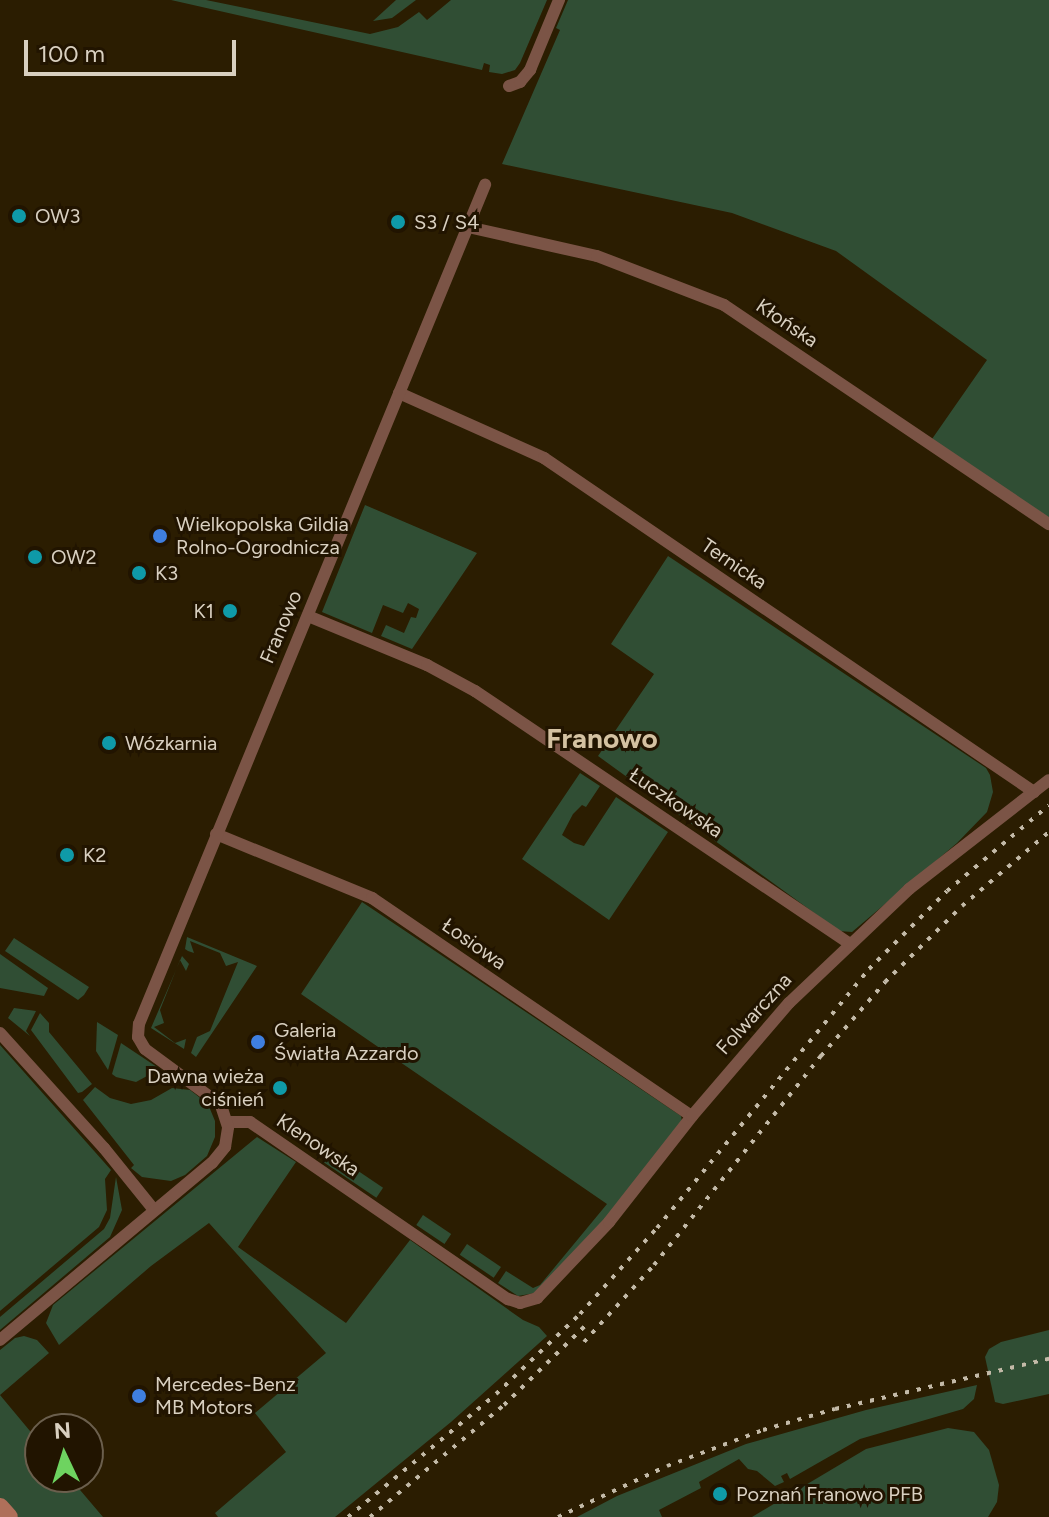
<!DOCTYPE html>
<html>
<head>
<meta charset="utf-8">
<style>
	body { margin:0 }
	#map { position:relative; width:1049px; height:1517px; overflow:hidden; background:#2b1d01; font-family:Figtree,sans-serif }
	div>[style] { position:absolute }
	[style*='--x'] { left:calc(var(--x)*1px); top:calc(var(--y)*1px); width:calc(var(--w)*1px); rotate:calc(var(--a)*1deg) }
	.green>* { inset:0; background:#304e34; transform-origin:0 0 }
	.street>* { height:12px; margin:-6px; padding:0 6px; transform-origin:6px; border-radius:6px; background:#7b5446 }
	.secondary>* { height:18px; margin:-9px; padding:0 9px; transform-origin:9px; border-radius:9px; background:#af705a }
	.rail>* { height:4px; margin-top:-2px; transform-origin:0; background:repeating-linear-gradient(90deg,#c3baa8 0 4px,transparent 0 12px) }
	.dots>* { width:22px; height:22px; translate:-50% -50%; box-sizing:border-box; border:4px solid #211400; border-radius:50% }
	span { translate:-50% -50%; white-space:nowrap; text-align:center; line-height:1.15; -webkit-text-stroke:6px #211400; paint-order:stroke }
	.poi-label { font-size:20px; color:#d9d0c0 }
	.left { translate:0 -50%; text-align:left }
	.right { translate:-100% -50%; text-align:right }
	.street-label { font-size:20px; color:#d9d0c0 }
	.district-label { font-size:28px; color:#d4c2a2; font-weight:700 }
	.north { position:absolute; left:24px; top:1413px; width:80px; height:80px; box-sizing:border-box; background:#211400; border:2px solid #6b5f4d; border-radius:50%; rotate:356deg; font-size:22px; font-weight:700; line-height:32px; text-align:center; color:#d9d0c0 }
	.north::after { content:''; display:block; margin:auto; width:28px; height:36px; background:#6ed360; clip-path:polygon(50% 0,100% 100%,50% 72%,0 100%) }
	.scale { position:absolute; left:24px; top:40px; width:212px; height:36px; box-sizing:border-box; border:4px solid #d9d0c0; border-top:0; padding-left:10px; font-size:24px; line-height:28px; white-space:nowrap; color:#d9d0c0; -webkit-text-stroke:6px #211400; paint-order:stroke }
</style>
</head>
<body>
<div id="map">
	<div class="green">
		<div style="clip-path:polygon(171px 0,206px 0,370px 34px,398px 27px,419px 12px,427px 20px,451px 0,547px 0,520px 63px,515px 70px,502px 74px,489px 72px,490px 65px,484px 63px,482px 70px)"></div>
		<div style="clip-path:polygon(396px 0,416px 0,392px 18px,373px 21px)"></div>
		<div style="clip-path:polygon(568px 0,1049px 0,1049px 518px,932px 439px,987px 360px,836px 251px,732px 213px,502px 164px,560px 30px,556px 28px)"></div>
		<div style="clip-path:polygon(365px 505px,477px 553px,412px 649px,381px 636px,386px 625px,404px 633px,411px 617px,416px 618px,419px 609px,408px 603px,403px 613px,383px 605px,372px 633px,322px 612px)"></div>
		<div style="clip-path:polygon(668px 556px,986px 768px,990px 775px,993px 792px,987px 812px,957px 843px,852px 932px,839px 931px,598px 756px,654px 674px,611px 644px)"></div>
		<div style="clip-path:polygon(580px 773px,600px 786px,586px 807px,582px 805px,573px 814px,562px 835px,574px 843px,584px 846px,616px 797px,668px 832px,609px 920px,522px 859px)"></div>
		<div style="clip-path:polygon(362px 902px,681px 1116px,682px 1121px,602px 1223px,535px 1293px,518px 1296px,498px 1283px,506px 1271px,533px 1288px,540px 1285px,607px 1204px,301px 994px)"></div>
		<div style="clip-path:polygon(187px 937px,257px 966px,196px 1057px,191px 1053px,197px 1037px,210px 1031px,238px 962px,226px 966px,220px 953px,190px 941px,194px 953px,188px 951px,185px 949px)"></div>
		<div style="clip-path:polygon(14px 938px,89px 987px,84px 995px,78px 1000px,5px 951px)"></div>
		<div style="clip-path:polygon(0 954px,48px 988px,44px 996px,0 988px)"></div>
		<div style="clip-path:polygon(182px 956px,189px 964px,186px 971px,180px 960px,160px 1010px,164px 1023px,154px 1027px,175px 1043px,186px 1039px,184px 1049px,151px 1028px)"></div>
		<div style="clip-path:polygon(14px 1008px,36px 1011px,26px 1031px,30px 1036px,8px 1018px)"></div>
		<div style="clip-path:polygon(40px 1013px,49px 1023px,49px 1032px,92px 1084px,82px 1092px,78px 1093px,31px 1030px)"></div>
		<div style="clip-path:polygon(97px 1022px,118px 1035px,108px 1070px,96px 1051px)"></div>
		<div style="clip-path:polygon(121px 1043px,160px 1069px,136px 1082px,116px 1077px,112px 1074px)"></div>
		<div style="clip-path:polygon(0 1045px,111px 1170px,105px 1179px,107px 1210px,99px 1227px,0 1311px)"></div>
		<div style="clip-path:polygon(95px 1087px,110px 1098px,131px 1104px,151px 1100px,172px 1088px,190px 1090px,208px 1104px,215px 1121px,215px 1137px,207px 1156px,185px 1175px,171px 1181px,142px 1177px,131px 1168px,134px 1165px,83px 1100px)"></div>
		<div style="clip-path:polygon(257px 1137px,296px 1162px,238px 1247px,346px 1323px,410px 1240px,523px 1320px,539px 1327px,547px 1336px,451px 1422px,335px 1517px,218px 1517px,215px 1513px,286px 1452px,255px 1413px,326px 1353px,209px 1223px,151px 1266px,59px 1345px,46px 1323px,53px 1305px)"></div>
		<div style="left:330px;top:1152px;width:64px;height:12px;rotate:34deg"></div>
		<div style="clip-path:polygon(116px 1177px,122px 1210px,110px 1237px,0 1330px,0 1317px,104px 1229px,110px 1218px)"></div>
		<div style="left:423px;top:1215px;width:34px;height:12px;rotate:34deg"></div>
		<div style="left:467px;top:1244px;width:41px;height:13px;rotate:34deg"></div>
		<div style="clip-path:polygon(1049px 1330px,1049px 1394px,1003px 1404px,995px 1402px,985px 1357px,989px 1349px,1001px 1342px)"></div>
		<div style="clip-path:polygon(24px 1336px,37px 1340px,49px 1353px,0 1395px,40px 1443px,40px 1477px,69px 1477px,103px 1517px,0 1517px,0 1350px,15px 1338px)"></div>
		<div style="clip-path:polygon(977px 1385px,974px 1399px,963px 1409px,860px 1439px,790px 1479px,787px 1473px,781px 1476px,784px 1482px,775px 1486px,757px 1471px,748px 1469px,739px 1459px,699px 1482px,701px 1488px,659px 1510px,662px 1517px,577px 1517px,617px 1496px,746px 1444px,866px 1410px)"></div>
		<div style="clip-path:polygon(948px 1428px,974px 1432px,989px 1450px,999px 1485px,997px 1502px,988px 1517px,752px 1517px,866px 1449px)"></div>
	</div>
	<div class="street">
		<div style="--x:509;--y:86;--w:12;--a:-20"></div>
		<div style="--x:520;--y:82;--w:16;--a:-50"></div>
		<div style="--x:530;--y:70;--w:76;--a:-67.5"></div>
		<div style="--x:468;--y:227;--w:132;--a:12.7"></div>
		<div style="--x:597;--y:256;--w:136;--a:21.1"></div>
		<div style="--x:724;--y:305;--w:392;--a:34"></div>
		<div style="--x:399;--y:393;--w:159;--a:24.1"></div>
		<div style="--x:544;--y:458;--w:593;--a:34.28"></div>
		<div style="--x:308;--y:616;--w:129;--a:22.4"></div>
		<div style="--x:427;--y:665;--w:55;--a:28.4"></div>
		<div style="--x:475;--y:691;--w:450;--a:34"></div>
		<div style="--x:216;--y:834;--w:169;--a:22.3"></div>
		<div style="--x:372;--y:898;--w:387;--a:34.3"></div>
		<div style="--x:0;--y:1033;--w:155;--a:47.9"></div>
		<div style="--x:104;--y:1148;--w:80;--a:51.1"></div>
		<div style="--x:227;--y:1122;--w:23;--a:0"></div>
		<div style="--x:250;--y:1122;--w:313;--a:34.5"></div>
		<div style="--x:508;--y:1299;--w:13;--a:18"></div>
		<div style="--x:520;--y:1303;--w:18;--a:-16"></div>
		<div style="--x:537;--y:1298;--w:105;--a:-46.5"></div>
		<div style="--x:609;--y:1222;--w:135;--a:-51.9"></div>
		<div style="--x:692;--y:1116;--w:149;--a:-49.4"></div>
		<div style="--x:789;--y:1003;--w:166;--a:-43.5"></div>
		<div style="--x:909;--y:889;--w:177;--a:-37.9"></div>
		<div style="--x:0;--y:1340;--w:276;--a:-39.9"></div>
		<div style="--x:212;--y:1163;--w:21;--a:-51"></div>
		<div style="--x:225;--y:1147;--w:20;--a:-81"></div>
		<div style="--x:228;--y:1127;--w:23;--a:-108"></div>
		<div style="--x:221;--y:1105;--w:94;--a:-143.6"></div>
		<div style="--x:145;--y:1049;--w:14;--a:-120"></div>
		<div style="--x:138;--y:1037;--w:13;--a:-86"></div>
		<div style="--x:139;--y:1024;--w:908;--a:-67.59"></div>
	</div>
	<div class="secondary">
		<div style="--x:0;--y:1507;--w:13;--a:48"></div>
	</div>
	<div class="rail">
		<div style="--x:584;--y:1342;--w:104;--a:-47.7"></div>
		<div style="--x:654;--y:1265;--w:268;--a:-51.4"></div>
		<div style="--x:821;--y:1056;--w:98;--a:-49.1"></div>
		<div style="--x:885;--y:982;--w:108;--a:-44.6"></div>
		<div style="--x:962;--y:906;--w:114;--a:-40.4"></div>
		<div style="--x:348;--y:1517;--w:192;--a:-39.7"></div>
		<div style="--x:496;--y:1394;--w:116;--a:-43.6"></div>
		<div style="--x:580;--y:1314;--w:115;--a:-48.2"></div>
		<div style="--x:657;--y:1228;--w:335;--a:-50.7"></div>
		<div style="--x:869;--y:969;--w:110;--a:-45"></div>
		<div style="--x:947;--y:891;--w:133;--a:-40.1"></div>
		<div style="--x:370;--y:1517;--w:175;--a:-39.9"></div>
		<div style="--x:504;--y:1405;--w:117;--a:-44.3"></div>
		<div style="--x:558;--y:1517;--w:120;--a:-25.1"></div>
		<div style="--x:667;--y:1466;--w:103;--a:-20.6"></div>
		<div style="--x:763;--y:1430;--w:75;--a:-16.3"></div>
		<div style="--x:835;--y:1409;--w:220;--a:-13.2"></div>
	</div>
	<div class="dots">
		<div style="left:19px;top:216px;background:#0f9aa8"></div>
		<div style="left:398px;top:222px;background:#0f9aa8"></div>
		<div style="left:160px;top:536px;background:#3f7fe0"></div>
		<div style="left:35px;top:557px;background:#0f9aa8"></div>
		<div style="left:139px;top:573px;background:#0f9aa8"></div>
		<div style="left:230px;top:611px;background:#0f9aa8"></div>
		<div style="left:109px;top:743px;background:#0f9aa8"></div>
		<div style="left:67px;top:855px;background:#0f9aa8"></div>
		<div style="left:258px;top:1042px;background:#3f7fe0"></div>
		<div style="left:280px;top:1088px;background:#0f9aa8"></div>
		<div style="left:139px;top:1396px;background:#3f7fe0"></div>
		<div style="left:720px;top:1494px;background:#0f9aa8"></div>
	</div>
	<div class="poi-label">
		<span class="left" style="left:35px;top:216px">OW3</span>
		<span class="left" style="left:414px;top:222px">S3 / S4</span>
		<span class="left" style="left:176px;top:536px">Wielkopolska Gildia<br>Rolno-Ogrodnicza</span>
		<span class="left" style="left:51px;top:557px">OW2</span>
		<span class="left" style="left:155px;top:573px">K3</span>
		<span class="right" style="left:214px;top:611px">K1</span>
		<span class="left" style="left:125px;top:743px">Wózkarnia</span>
		<span class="left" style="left:83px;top:855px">K2</span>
		<span class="left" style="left:274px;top:1042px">Galeria<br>Światła Azzardo</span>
		<span class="right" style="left:264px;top:1088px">Dawna wieża<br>ciśnień</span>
		<span class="left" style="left:155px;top:1396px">Mercedes-Benz<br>MB Motors</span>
		<span class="left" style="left:736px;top:1494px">Poznań Franowo PFB</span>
	</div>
	<div class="street-label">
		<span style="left:787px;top:323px;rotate:34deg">Kłońska</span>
		<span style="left:734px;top:564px;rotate:34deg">Ternicka</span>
		<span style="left:281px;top:627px;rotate:-67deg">Franowo</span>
		<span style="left:676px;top:803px;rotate:34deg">Łuczkowska</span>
		<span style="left:474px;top:944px;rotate:35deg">Łosiowa</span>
		<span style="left:754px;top:1014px;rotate:-48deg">Folwarczna</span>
		<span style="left:318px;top:1145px;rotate:34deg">Klenowska</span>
	</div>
	<div class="district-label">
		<span style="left:602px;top:738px">Franowo</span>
	</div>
	<div class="north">N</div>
	<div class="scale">100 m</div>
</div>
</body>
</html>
